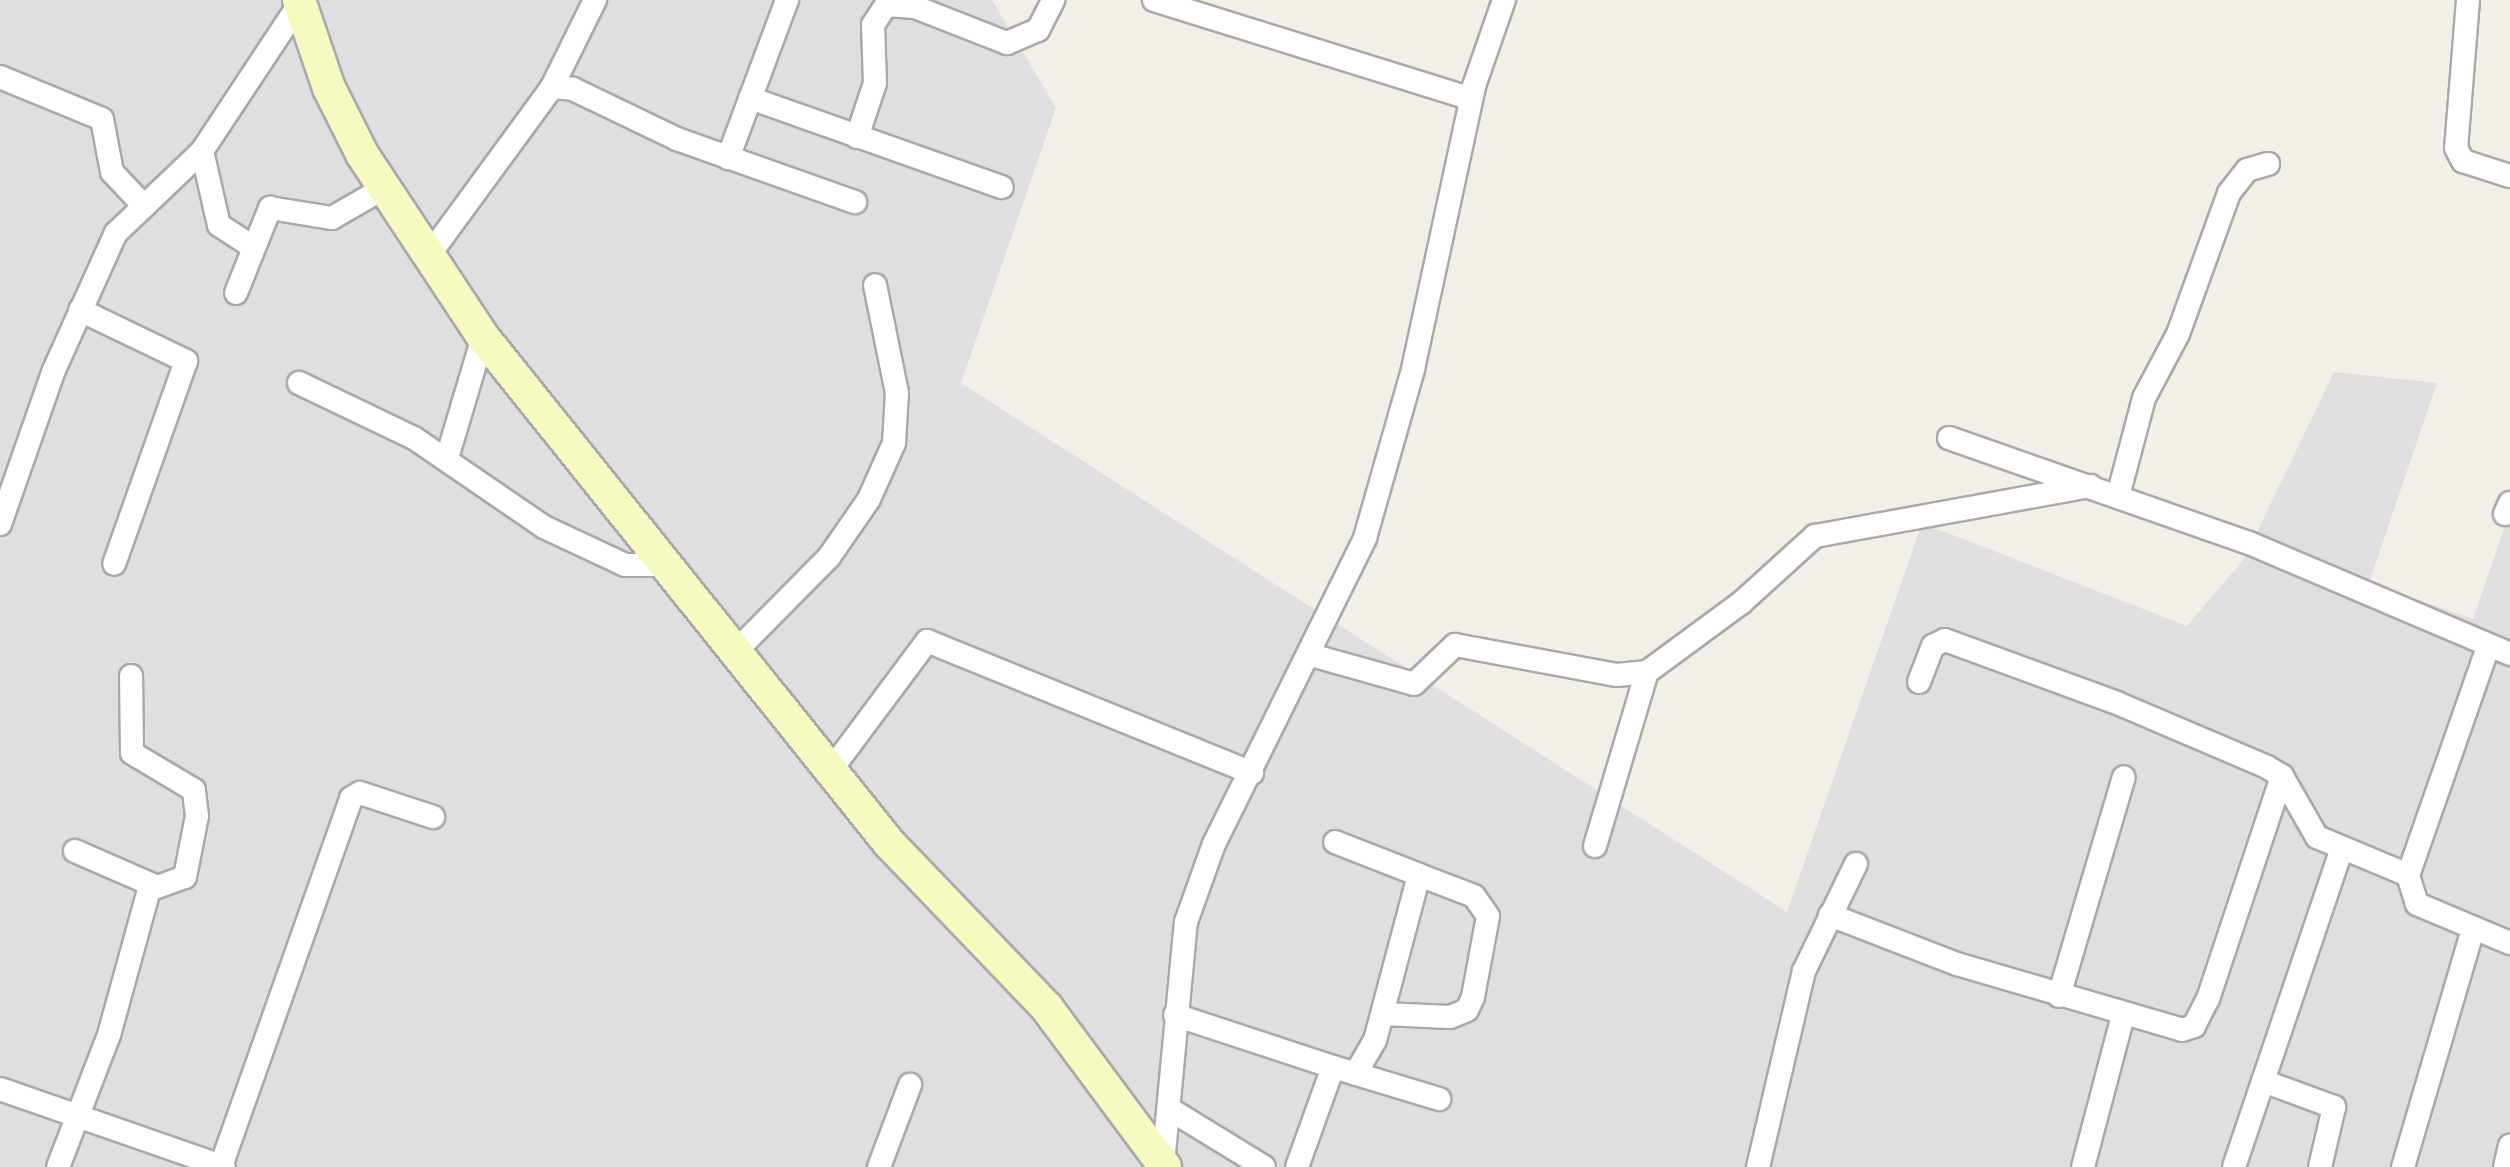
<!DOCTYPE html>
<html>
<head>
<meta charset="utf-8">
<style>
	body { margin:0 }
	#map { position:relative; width:2510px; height:1167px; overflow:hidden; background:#f2efe9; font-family:"DM Sans",sans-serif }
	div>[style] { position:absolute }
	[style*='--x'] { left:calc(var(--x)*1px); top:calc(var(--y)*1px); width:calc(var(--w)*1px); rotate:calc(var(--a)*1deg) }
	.residential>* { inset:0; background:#e0dfdf }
	.roads { filter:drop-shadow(2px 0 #a9a9a9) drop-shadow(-2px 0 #a9a9a9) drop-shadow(0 2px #a9a9a9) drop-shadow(0 -2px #a9a9a9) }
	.street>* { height:22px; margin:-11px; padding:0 11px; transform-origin:11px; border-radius:11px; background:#fff }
	.secondary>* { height:32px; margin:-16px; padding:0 16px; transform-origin:16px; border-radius:16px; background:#f7fabf }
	span { translate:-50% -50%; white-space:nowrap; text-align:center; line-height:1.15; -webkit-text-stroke:8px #fff; paint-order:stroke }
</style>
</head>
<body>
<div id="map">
	<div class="residential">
		<div style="clip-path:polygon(0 0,992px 0,1056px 108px,961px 383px,1787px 912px,1922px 523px,2187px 626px,2244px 559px,2334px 372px,2437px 383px,2369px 583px,2473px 619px,2510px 511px,2510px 1167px,0 1167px)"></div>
	</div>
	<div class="roads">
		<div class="street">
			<div style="--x:1154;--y:0;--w:332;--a:17.3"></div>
			<div style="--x:2468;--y:0;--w:148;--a:94.6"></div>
			<div style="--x:2456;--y:148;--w:15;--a:62"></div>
			<div style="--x:2463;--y:161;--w:49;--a:17.7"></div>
			<div style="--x:0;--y:77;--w:110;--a:22.4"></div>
			<div style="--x:102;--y:119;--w:54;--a:79.3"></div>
			<div style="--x:112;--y:172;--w:47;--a:46.7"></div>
			<div style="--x:552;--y:87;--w:97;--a:-63.7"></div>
			<div style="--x:750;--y:98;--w:267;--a:19.5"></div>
			<div style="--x:857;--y:137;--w:57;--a:-71.6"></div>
			<div style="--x:875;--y:83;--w:58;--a:-92"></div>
			<div style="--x:873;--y:25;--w:24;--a:-57"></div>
			<div style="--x:886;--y:5;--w:29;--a:4"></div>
			<div style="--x:915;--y:7;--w:99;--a:21.4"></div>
			<div style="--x:1007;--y:43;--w:34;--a:-23"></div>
			<div style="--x:1038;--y:30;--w:34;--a:-63"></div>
			<div style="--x:202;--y:151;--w:76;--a:77.1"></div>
			<div style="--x:219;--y:225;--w:38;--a:33"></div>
			<div style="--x:728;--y:158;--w:169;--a:-69.5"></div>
			<div style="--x:427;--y:258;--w:212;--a:-53.8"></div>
			<div style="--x:552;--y:87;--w:21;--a:5"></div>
			<div style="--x:573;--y:89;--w:115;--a:25.7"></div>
			<div style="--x:677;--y:139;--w:189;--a:19.5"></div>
			<div style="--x:236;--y:293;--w:92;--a:-68.2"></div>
			<div style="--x:270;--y:208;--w:63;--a:9.2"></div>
			<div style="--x:332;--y:218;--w:60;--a:-30"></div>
			<div style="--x:80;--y:310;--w:118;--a:25.7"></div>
			<div style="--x:186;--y:361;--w:215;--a:109.5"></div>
			<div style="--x:299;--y:383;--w:127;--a:25.6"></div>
			<div style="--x:414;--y:438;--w:158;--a:34.4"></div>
			<div style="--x:544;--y:527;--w:89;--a:25.1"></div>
			<div style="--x:625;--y:565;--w:37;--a:0"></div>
			<div style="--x:1949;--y:438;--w:318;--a:19.3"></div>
			<div style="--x:2249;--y:543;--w:284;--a:23"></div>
			<div style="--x:447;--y:458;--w:126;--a:-73.4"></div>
			<div style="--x:2118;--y:496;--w:101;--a:-75.1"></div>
			<div style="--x:2144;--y:398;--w:72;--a:-62"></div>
			<div style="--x:2178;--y:334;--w:150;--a:-70.1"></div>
			<div style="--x:2229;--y:193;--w:29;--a:-52"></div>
			<div style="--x:2247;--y:170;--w:22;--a:-16"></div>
			<div style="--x:2505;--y:514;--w:12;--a:-66"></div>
			<div style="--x:0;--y:524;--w:163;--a:-70.7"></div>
			<div style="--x:54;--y:370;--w:150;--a:-65.7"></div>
			<div style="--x:116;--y:233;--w:119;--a:-43.6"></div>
			<div style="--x:202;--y:151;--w:178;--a:-56.5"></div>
			<div style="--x:2488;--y:647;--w:242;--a:109.3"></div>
			<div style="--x:2408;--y:875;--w:30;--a:73"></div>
			<div style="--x:2417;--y:904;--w:101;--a:22.8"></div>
			<div style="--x:735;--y:652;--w:134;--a:-45.3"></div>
			<div style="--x:829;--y:557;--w:70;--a:-55.4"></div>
			<div style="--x:869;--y:499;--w:61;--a:-65.9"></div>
			<div style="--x:894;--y:443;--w:50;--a:-86.6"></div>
			<div style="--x:897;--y:393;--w:110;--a:-101.5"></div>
			<div style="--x:1311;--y:655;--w:107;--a:15.7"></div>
			<div style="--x:1414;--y:684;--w:57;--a:-43.6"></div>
			<div style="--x:1455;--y:645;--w:165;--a:10.5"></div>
			<div style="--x:1617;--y:675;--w:30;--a:-6"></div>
			<div style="--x:1647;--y:672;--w:117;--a:-36.3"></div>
			<div style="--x:1741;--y:603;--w:100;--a:-42.2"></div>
			<div style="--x:1815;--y:536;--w:280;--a:-10.3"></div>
			<div style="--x:1919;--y:682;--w:39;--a:-69"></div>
			<div style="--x:1933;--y:646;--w:13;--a:-27"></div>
			<div style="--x:1945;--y:640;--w:183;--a:20.1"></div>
			<div style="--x:2117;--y:703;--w:163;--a:23.1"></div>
			<div style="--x:2267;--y:767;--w:17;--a:31"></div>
			<div style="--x:2282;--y:776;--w:70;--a:60.2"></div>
			<div style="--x:2317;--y:837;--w:99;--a:22.7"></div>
			<div style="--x:831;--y:770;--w:161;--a:-53.3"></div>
			<div style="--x:927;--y:641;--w:351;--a:22.1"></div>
			<div style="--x:1335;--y:842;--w:90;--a:21.4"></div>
			<div style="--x:1419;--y:875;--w:171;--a:104.9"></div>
			<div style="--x:1375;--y:1040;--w:39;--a:120"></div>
			<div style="--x:1595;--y:846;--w:182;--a:-73.4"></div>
			<div style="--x:75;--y:851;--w:87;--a:23.6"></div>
			<div style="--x:1830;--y:915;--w:136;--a:21.1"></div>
			<div style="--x:1957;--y:964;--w:234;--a:16.3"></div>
			<div style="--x:2182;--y:1030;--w:13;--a:-18"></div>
			<div style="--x:2194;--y:1026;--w:30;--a:-63"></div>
			<div style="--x:2208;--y:999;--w:235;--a:-71.6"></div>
			<div style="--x:2059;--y:996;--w:228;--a:-73.5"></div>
			<div style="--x:1383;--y:1014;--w:67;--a:2.6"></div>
			<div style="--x:1450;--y:1017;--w:18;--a:-22"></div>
			<div style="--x:1467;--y:1010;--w:14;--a:-65"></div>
			<div style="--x:1473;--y:997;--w:82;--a:-79.5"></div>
			<div style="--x:1488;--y:916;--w:24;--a:-125"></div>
			<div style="--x:1474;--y:896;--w:59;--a:-159.1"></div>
			<div style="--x:1175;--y:1015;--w:166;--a:18.2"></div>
			<div style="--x:2263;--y:1081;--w:76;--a:20.1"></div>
			<div style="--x:2334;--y:1107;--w:62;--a:103.1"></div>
			<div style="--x:0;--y:1089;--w:237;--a:19.2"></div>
			<div style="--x:1171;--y:1110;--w:109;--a:31.5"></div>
			<div style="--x:1163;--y:1164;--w:243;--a:-84.6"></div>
			<div style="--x:1186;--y:922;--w:83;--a:-70.3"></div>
			<div style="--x:1214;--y:844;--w:341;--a:-63.7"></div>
			<div style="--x:1365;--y:538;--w:176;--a:-74.1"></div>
			<div style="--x:1413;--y:369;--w:289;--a:-77.8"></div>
			<div style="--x:1474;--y:86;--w:91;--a:-70.8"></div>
			<div style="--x:221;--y:1166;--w:390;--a:-70.5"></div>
			<div style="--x:351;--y:798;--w:10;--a:-29"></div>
			<div style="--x:360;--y:793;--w:77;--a:18.2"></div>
			<div style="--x:58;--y:1167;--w:142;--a:-68.9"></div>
			<div style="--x:109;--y:1035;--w:150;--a:-74.6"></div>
			<div style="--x:149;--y:890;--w:38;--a:-20"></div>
			<div style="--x:185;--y:877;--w:62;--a:-78.9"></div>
			<div style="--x:197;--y:816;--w:26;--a:-97"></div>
			<div style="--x:194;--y:790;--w:72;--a:-149.2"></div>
			<div style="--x:132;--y:753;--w:77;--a:-90.7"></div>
			<div style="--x:879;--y:1167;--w:88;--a:-69.3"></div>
			<div style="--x:1297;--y:1167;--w:106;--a:-70.2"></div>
			<div style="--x:1333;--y:1067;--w:111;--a:16.8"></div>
			<div style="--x:1758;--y:1167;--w:201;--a:-76.8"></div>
			<div style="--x:1804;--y:971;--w:119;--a:-64.1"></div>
			<div style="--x:2083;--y:1167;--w:156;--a:-75.2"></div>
			<div style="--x:2234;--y:1167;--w:335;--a:-71.3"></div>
			<div style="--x:2403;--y:1167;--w:248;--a:-73.6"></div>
			<div style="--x:2505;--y:1167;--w:22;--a:-77"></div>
		</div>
		<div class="secondary">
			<div style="--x:299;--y:0;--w:93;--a:71.2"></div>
			<div style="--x:329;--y:88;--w:74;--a:63.4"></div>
			<div style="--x:362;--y:154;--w:219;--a:56.5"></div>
			<div style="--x:483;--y:337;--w:649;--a:51.26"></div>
			<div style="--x:889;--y:843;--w:228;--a:46.2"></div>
			<div style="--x:1047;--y:1008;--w:198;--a:53.4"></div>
		</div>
	</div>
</div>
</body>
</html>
